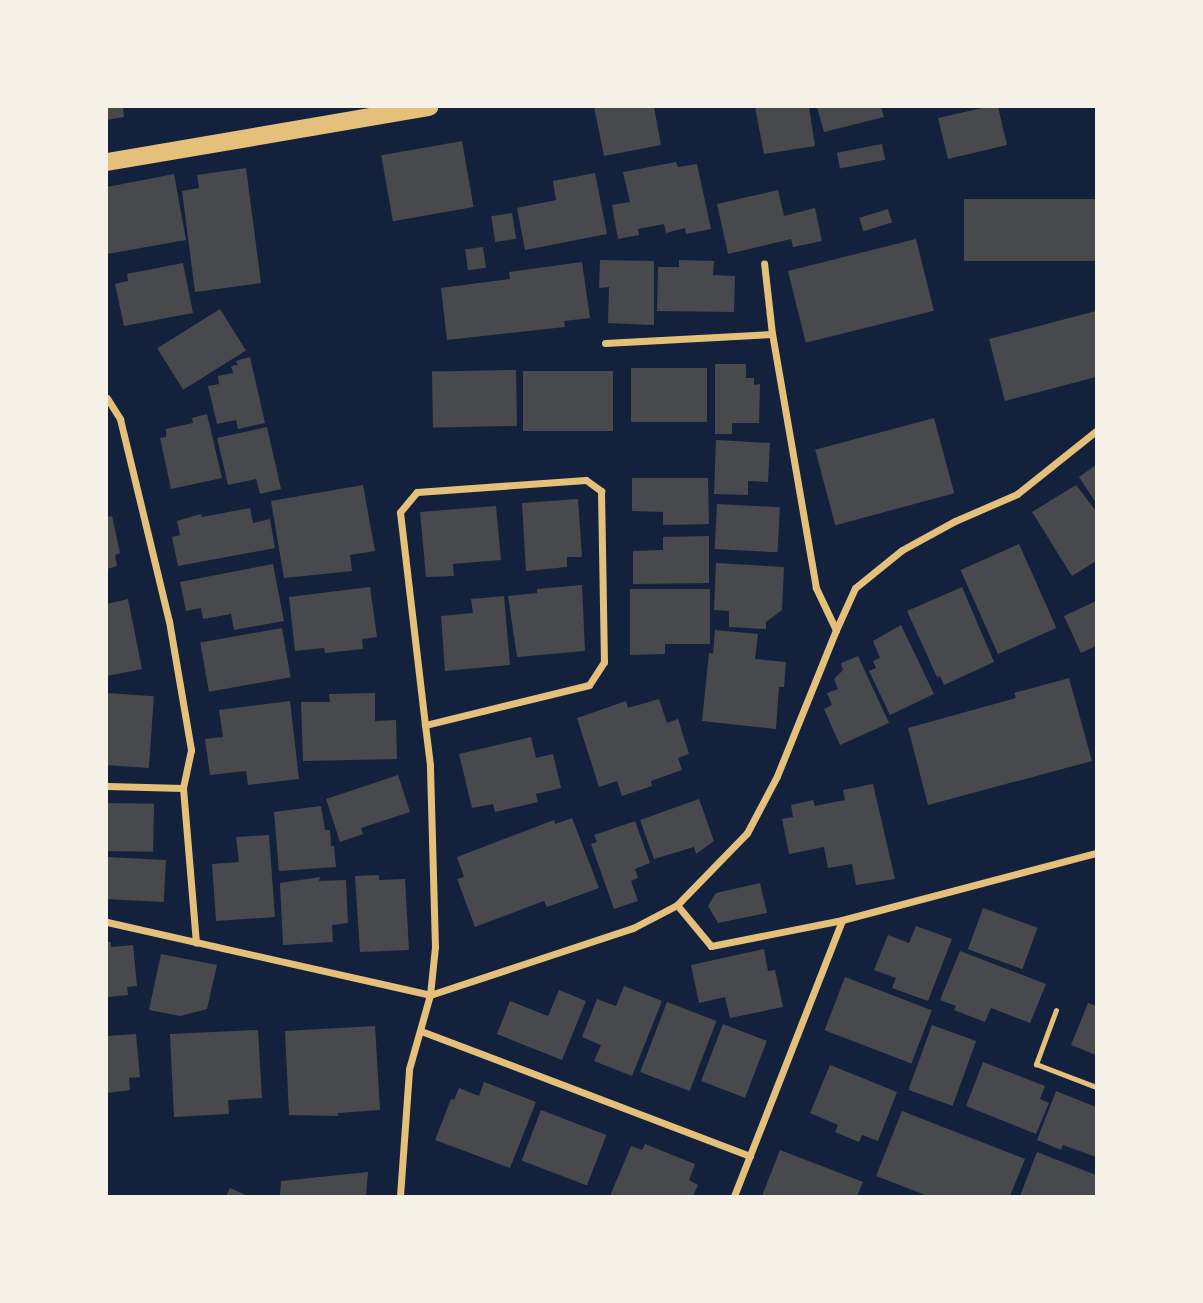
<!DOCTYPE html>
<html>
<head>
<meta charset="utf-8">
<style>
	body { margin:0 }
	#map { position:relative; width:1203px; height:1303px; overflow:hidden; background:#14213d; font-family:Literata,serif }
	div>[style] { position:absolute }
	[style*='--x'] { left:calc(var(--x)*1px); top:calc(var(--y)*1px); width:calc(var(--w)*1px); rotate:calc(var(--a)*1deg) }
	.building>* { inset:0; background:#48494c; transform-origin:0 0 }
	.service>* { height:5px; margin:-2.5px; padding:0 2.5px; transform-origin:2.5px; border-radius:2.5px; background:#e5c07b }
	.minor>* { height:7px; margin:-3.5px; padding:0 3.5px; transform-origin:3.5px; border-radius:3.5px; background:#e5c07b }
	.primary>* { height:18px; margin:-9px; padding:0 9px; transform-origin:9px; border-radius:9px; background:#e5c07b }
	span { translate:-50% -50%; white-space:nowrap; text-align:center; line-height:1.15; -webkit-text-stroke:5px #f6f1e7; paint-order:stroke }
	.frame { position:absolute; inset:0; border:108px solid #f6f1e7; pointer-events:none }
</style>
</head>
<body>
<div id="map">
	<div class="building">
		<div style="clip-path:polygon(107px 107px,123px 107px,124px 117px,107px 120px)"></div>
		<div style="clip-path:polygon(594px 107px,654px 107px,661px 145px,604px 156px)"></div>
		<div style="clip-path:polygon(755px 107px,809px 107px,815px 146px,764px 154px)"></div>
		<div style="clip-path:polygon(817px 107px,881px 107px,884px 117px,824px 132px)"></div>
		<div style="clip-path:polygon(987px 107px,998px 107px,1007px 145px,948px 159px,938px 118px)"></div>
		<div style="left:462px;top:141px;width:67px;height:82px;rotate:80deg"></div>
		<div style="left:882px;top:144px;width:16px;height:46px;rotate:79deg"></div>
		<div style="clip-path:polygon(676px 162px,678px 167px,697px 164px,711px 229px,686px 234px,685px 228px,666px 233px,664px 224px,638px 229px,639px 235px,618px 239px,612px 205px,630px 202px,623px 172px)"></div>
		<div style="clip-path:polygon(246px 168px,261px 283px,195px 292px,182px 191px,199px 188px,197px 175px)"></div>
		<div style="clip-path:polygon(595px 173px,607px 234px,525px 250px,517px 208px,556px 200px,553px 181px)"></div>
		<div style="clip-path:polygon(174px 174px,186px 240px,107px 254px,107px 187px)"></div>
		<div style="clip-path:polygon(778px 190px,784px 216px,815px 208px,822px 241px,793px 247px,791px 239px,728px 254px,717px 204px)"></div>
		<div style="left:1096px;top:199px;width:62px;height:132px;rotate:90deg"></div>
		<div style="left:888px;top:209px;width:14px;height:30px;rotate:73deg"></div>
		<div style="left:512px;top:213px;width:26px;height:21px;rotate:81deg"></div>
		<div style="left:916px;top:239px;width:74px;height:132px;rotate:76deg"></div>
		<div style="left:483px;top:247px;width:21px;height:18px;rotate:82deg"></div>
		<div style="clip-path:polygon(600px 260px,654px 261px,654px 325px,608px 323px,609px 287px,599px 288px)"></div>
		<div style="clip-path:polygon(679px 260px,714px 261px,713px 275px,735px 276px,734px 312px,657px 311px,658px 267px,679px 267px)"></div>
		<div style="clip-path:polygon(582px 262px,590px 318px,564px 321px,565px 327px,447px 340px,441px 288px,510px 279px,509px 272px)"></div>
		<div style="clip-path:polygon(183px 263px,193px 313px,124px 326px,115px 284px,128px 281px,127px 274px)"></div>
		<div style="left:220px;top:309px;width:49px;height:74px;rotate:58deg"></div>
		<div style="clip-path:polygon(1096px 311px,1096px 377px,1005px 401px,989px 339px)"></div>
		<div style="clip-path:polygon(250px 357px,265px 423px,238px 429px,236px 420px,217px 424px,208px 386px,219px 384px,218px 376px,233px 373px,231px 366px,238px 365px,236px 361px)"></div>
		<div style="clip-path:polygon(715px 364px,746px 364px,746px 378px,754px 378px,754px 385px,760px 384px,759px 423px,732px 423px,732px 434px,715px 434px)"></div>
		<div style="left:631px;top:368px;width:76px;height:54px"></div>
		<div style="left:516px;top:370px;width:56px;height:84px;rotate:89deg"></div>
		<div style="left:613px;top:371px;width:60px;height:90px;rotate:90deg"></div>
		<div style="clip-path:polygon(207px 414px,222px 478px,171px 489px,160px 438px,166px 437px,166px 429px,193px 423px,192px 418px)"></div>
		<div style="left:934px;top:418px;width:78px;height:123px;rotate:75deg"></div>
		<div style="clip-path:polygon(267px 427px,281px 489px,260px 494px,256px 479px,228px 485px,217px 438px)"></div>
		<div style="clip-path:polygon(716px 440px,770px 443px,768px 482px,748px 481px,748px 495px,714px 494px)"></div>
		<div style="clip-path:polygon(1096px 465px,1096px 503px,1079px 477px)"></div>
		<div style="clip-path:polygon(632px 478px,708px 478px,709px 524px,663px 525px,663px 512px,632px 511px)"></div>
		<div style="clip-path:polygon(363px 485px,375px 551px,350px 555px,352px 571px,284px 578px,271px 501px)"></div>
		<div style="clip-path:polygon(1076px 485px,1096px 511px,1096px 561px,1072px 576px,1032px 512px)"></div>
		<div style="clip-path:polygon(578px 499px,582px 557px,567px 557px,567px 567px,526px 571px,522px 503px)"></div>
		<div style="left:717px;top:504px;width:63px;height:45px;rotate:3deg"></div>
		<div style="clip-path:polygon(496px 506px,501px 560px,453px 564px,454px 576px,426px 577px,420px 512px)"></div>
		<div style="clip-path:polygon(250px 508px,253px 523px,270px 519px,275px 548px,178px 566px,172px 537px,180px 535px,177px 521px,201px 514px,202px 517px)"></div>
		<div style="clip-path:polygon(112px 516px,120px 553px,115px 555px,117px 566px,107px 569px,107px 517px)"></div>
		<div style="clip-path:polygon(709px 536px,709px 583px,633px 584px,633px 551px,663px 550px,663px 537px)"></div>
		<div style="left:1019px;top:544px;width:92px;height:64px;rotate:66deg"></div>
		<div style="clip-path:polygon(716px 563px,784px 567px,782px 610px,766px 622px,766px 629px,729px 627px,729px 611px,714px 610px)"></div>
		<div style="clip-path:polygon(273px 564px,284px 621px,234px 630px,231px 614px,203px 619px,201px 608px,186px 611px,180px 582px)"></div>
		<div style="clip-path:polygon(582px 585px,585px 651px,517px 657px,508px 596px,537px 593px,537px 589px)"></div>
		<div style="clip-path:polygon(370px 587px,377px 637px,362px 639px,363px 649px,325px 653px,324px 648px,295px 651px,289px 597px)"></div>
		<div style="clip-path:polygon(962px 587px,994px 662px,944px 685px,940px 676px,937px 677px,907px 611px)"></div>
		<div style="clip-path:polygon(630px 589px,710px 589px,710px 644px,665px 644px,665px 654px,630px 655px)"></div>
		<div style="clip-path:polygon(504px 596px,510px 665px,445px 671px,441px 616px,473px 613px,471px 599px)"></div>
		<div style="clip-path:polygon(128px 599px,142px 669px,107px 676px,107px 604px)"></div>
		<div style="clip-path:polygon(1096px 601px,1096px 646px,1081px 653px,1064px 616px)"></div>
		<div style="clip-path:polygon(901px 625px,934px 694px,890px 715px,869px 671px,876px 668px,873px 661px,880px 658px,873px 641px)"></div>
		<div style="left:282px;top:628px;width:50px;height:83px;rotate:80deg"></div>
		<div style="clip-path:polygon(715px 630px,758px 634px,755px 659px,786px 662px,784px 687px,779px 687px,776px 729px,702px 721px,709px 653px,713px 654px)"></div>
		<div style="clip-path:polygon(858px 656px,889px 723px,840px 745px,824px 709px,832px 705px,827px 693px,838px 689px,834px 679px,843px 670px,841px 663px)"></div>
		<div style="clip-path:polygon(1069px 678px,1092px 761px,928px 805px,908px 728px,1016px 698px,1014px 693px)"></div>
		<div style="left:107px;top:693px;width:47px;height:72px;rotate:4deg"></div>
		<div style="clip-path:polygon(375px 693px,375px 721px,396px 720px,397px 759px,303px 761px,301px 702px,330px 702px,329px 694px)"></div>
		<div style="clip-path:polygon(659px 699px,667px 723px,678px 719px,689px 754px,678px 758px,682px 770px,651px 781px,652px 786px,622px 796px,617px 781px,599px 787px,577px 718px,626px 701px,628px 708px)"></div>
		<div style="clip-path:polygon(290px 701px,299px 779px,248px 785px,246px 771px,210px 775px,205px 739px,223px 737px,219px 710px)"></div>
		<div style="clip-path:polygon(531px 737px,536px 758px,553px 754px,561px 788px,536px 794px,538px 802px,495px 812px,493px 804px,472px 808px,459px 754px)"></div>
		<div style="clip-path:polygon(398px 775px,410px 812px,361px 828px,363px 834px,340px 842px,326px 799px)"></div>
		<div style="clip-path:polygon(873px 784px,895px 879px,856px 885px,852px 864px,828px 868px,824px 847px,789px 854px,782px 819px,793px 817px,791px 805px,813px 800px,815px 806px,845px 800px,843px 790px)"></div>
		<div style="clip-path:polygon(699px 799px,714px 841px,696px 854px,694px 847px,654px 859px,640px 820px)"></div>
		<div style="left:107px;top:803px;width:47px;height:48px;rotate:1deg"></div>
		<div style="clip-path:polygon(321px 806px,325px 830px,330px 830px,331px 846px,334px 846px,336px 867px,279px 871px,274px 812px)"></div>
		<div style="clip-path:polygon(572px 818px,599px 888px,547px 907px,544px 901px,475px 927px,457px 879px,464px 877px,457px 857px,554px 820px,555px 824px)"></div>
		<div style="clip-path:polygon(635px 821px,650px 863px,635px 869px,638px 878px,631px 881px,638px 901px,614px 909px,591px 844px,597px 842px,594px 835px)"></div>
		<div style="clip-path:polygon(269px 835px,275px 917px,216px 921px,212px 864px,239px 862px,236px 837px)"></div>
		<div style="left:107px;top:857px;width:59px;height:42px;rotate:3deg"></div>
		<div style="clip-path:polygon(379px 875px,379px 880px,405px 879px,409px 950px,360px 952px,355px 876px)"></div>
		<div style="clip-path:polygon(320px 877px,319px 881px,346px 880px,348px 923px,332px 925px,333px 942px,283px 945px,280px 883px)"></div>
		<div style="clip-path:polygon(760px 883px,767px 913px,718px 923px,708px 906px,716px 893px)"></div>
		<div style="left:983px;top:908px;width:58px;height:44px;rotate:20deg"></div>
		<div style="clip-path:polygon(916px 926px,952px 939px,928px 1001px,892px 988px,896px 978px,874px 970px,888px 935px,909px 943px)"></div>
		<div style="clip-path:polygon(107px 942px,111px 942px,111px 947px,133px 945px,137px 986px,127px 987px,128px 995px,107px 997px)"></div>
		<div style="clip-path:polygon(764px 949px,768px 971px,775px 970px,783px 1007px,730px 1018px,725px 997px,699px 1003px,691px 965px)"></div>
		<div style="clip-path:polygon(960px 951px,1046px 984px,1030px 1023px,991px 1008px,985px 1022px,954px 1010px,956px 1006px,940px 1000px)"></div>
		<div style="clip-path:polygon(161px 954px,217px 965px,207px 1009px,180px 1016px,149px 1010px)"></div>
		<div style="left:845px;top:977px;width:93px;height:57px;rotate:21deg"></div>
		<div style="clip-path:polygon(624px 986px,662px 1001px,632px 1076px,594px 1061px,601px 1045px,582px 1037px,597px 999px,616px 1006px)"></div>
		<div style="clip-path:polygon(559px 990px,586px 1001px,562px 1060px,497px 1034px,510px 1001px,548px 1016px)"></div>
		<div style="left:667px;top:1002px;width:53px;height:75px;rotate:21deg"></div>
		<div style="clip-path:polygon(1088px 1003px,1096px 1006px,1096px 1055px,1071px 1045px)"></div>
		<div style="left:723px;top:1024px;width:47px;height:61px;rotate:21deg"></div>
		<div style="left:932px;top:1025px;width:47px;height:69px;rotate:20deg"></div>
		<div style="clip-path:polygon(375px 1026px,380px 1110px,338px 1113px,338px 1116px,289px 1115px,285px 1031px)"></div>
		<div style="clip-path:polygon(258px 1030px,262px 1098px,228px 1100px,229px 1114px,174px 1117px,170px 1034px)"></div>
		<div style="clip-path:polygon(136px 1034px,140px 1077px,129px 1078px,130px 1090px,107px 1093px,107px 1036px)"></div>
		<div style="clip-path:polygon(983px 1062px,1045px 1086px,1040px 1099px,1049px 1103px,1036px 1134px,966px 1106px)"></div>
		<div style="clip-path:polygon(830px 1065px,897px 1092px,878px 1141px,862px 1135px,859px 1142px,835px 1132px,838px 1125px,810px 1113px)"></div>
		<div style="clip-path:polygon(484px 1082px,536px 1102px,510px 1168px,435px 1140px,451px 1099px,454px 1100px,459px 1088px,479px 1096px)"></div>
		<div style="clip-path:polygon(1056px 1091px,1096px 1107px,1096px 1157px,1063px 1145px,1061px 1150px,1037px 1140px)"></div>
		<div style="left:541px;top:1110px;width:70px;height:54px;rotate:21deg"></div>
		<div style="clip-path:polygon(902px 1111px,1025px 1159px,1010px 1196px,928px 1196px,876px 1176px)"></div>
		<div style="clip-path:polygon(645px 1144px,695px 1164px,689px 1180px,698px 1185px,693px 1196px,610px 1196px,631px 1146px,642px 1150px)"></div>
		<div style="clip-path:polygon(780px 1150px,863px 1182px,857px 1196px,762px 1196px)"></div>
		<div style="clip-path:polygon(1037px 1152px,1096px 1175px,1096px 1196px,1020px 1196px)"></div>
		<div style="clip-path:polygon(368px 1172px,366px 1196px,280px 1196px,281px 1181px)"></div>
		<div style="clip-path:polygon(230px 1188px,248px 1196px,226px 1196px)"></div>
	</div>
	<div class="service">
		<div style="--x:1056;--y:1010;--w:58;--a:110.3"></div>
		<div style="--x:1036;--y:1064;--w:64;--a:21"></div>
	</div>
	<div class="minor">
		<div style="--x:605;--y:343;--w:167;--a:-3.1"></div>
		<div style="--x:107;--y:398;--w:25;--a:58"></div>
		<div style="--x:120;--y:419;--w:208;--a:76.4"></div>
		<div style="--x:169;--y:621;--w:131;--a:80.3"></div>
		<div style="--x:191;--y:750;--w:39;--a:102"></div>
		<div style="--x:183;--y:788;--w:155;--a:85.2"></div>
		<div style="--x:836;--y:630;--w:46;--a:-65.7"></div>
		<div style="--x:855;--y:588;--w:60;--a:-39"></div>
		<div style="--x:902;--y:550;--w:60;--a:-28.7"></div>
		<div style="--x:955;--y:521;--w:68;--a:-23.5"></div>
		<div style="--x:1017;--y:494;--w:101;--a:-38.6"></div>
		<div style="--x:107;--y:786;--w:76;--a:1.5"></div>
		<div style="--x:677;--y:905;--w:100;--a:-45.8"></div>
		<div style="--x:747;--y:833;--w:64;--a:-62.2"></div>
		<div style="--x:777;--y:776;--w:157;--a:-68"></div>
		<div style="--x:836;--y:630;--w:47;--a:-115.5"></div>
		<div style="--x:816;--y:588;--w:258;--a:-99.8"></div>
		<div style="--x:772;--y:334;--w:71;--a:-96.4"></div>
		<div style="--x:107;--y:922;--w:331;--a:12.7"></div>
		<div style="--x:430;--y:995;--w:214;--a:-18.3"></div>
		<div style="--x:633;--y:928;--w:50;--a:-27.6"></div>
		<div style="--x:677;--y:905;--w:53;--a:50.3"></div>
		<div style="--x:711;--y:946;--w:134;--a:-11.2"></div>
		<div style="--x:842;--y:920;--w:263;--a:-14.8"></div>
		<div style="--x:421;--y:1031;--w:352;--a:20.8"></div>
		<div style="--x:400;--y:1196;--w:127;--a:-85.9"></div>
		<div style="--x:409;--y:1069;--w:77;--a:-74.2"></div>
		<div style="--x:430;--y:995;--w:48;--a:-84.1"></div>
		<div style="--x:435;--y:947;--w:182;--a:-91.6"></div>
		<div style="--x:430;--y:765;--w:40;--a:-97.1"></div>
		<div style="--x:425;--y:725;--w:214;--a:-96.7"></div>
		<div style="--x:400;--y:512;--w:26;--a:-50"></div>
		<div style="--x:417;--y:492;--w:169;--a:-4.1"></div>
		<div style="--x:586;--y:480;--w:19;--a:36"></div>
		<div style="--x:601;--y:491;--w:171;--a:89"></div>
		<div style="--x:604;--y:662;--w:27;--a:123"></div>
		<div style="--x:589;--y:685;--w:169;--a:166.3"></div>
		<div style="--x:734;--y:1196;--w:296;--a:-68.6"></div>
	</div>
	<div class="primary">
		<div style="--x:107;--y:162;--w:327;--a:-9.7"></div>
	</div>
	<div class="frame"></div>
</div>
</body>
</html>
